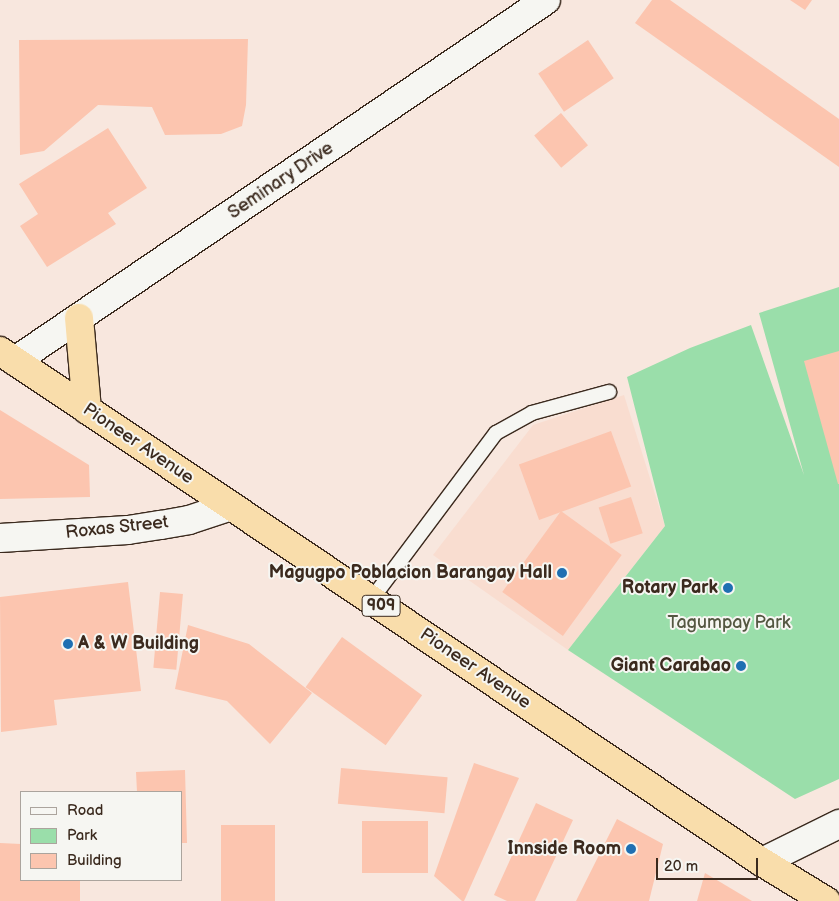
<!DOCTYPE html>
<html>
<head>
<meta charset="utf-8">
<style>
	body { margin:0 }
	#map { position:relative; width:839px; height:901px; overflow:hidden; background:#f8e7de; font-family:"Balsamiq Sans",sans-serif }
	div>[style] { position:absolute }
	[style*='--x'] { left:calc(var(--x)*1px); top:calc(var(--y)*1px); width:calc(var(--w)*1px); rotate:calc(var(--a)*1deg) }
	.built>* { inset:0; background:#f9ddd0 }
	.green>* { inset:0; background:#9adeaa }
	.building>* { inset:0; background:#fcc5af; transform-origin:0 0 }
	.roads { filter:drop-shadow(1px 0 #3b2a1e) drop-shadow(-1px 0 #3b2a1e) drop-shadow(0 1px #3b2a1e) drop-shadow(0 -1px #3b2a1e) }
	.lane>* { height:14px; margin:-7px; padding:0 7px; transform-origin:7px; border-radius:7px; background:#f6f6f2 }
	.secondary>* { height:28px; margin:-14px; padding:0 14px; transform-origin:14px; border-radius:14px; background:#f6f6f2 }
	.highway>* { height:28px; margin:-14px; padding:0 14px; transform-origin:14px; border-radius:14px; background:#f9ddab }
	.dots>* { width:14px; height:14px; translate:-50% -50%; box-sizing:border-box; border:2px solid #f6f6f2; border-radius:50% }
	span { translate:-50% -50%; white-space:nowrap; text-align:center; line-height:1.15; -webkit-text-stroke:4px #f6f6f2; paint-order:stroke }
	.shield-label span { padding:1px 4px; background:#f6f6f2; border:1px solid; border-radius:4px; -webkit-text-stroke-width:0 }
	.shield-label { font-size:16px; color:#3b2a1e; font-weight:700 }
	.street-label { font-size:18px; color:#3b2a1e }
	.poi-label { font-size:18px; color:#3b2a1e; font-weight:700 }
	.right { translate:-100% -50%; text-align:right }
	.left { translate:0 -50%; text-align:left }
	.park-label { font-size:18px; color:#535741 }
	.legend { position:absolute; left:20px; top:791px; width:162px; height:90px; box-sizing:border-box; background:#f6f6f2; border:1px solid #aba49d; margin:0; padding:6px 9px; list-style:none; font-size:15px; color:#3b2a1e }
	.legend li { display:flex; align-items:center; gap:10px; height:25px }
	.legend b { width:25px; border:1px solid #aba49d }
	.scale { position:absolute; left:656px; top:858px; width:102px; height:22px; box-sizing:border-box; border:2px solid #3b2a1e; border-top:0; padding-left:6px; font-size:15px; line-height:18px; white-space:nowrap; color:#3b2a1e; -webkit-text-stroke:4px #f6f6f2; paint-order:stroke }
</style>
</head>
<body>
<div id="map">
	<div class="built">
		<div style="clip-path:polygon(624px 395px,665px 526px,568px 650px,433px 555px,533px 425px)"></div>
	</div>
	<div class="green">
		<div style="clip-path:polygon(839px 287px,839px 779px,795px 799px,568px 650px,665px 526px,627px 377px,690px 348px,751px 325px,804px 475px,759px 313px)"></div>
	</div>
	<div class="building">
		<div style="clip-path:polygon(652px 0,670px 0,839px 119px,839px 167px,635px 23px)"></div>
		<div style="clip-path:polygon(790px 0,812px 0,805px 10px)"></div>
		<div style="clip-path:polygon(248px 39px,246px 105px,242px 126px,221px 134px,165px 135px,152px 107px,98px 105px,44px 151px,20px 155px,19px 40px)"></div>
		<div style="left:588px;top:40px;width:46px;height:60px;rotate:56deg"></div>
		<div style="left:561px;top:113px;width:42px;height:35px;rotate:50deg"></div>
		<div style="clip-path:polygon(108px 128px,147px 188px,108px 213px,116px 224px,47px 267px,20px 226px,38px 214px,19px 184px)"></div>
		<div style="clip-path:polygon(839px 351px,839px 484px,838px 484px,804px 361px)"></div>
		<div style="clip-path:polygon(0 410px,89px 465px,90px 497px,0 499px)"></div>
		<div style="left:611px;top:431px;width:59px;height:98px;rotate:70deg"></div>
		<div style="left:631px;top:497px;width:38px;height:34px;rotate:72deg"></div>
		<div style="left:561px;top:511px;width:75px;height:100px;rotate:36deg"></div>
		<div style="clip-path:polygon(128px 582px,141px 691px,54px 700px,57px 725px,1px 732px,0 597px)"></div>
		<div style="left:160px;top:592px;width:23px;height:76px;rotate:5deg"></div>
		<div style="clip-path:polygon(188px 625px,249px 644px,312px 693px,270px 744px,227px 701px,175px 689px)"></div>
		<div style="left:342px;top:637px;width:99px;height:62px;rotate:36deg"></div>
		<div style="clip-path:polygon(474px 763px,519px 778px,464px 901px,462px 901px,434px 876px)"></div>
		<div style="left:341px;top:768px;width:107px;height:36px;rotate:5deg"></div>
		<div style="clip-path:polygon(185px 770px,187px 843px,181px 843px,181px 792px,137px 792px,136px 772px)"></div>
		<div style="clip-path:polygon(536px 803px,573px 820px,535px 901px,507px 901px,494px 895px)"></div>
		<div style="clip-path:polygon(617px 819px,663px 844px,649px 901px,576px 901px)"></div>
		<div style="left:362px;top:821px;width:66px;height:52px"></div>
		<div style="left:221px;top:825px;width:54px;height:76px"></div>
		<div style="clip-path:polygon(0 843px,21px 844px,21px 880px,80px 880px,80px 901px,0 901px)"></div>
		<div style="clip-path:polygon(705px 873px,752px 901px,697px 901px)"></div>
	</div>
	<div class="roads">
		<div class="lane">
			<div style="--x:371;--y:600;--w:209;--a:-53.2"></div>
			<div style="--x:496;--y:433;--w:41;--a:-29.1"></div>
			<div style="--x:532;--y:413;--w:80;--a:-15.3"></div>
		</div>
		<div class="secondary">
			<div style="--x:15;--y:361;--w:642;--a:-34.21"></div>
			<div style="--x:0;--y:538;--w:128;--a:-3.6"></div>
			<div style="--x:128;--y:530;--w:33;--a:-9"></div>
			<div style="--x:161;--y:525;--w:28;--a:-10"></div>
			<div style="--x:189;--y:520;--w:44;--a:-18.4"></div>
			<div style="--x:762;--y:862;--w:86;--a:-26.3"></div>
		</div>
		<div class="highway">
			<div style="--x:79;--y:318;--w:92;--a:85"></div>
			<div style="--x:0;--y:351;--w:917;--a:33.85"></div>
			<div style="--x:762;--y:862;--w:75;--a:31.4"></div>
		</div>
	</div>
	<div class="dots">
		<div style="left:562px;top:573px;background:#1f6fb2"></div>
		<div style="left:728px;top:588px;background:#1f6fb2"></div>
		<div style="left:68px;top:644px;background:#1f6fb2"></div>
		<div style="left:741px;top:666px;background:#1f6fb2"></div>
		<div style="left:631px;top:849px;background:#1f6fb2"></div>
	</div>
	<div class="shield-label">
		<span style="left:381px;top:606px">909</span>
	</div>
	<div class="street-label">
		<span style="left:281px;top:181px;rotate:-34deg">Seminary Drive</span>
		<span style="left:138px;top:444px;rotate:34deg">Pioneer Avenue</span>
		<span style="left:117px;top:528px;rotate:-6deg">Roxas Street</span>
		<span style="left:475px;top:669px;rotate:34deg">Pioneer Avenue</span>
	</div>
	<div class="poi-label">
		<span class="right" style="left:552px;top:573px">Magugpo Poblacion Barangay Hall</span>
		<span class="right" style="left:718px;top:588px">Rotary Park</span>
		<span class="left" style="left:78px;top:644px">A &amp; W Building</span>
		<span class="right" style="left:731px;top:666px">Giant Carabao</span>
		<span class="right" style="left:621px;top:849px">Innside Room</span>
	</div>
	<div class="park-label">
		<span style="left:729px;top:623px">Tagumpay Park</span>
	</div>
	<ul class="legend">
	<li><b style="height:6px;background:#f6f6f2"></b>Road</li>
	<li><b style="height:14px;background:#9adeaa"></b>Park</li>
	<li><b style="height:14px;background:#fcc5af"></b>Building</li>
	</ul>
	<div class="scale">20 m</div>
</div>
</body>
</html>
